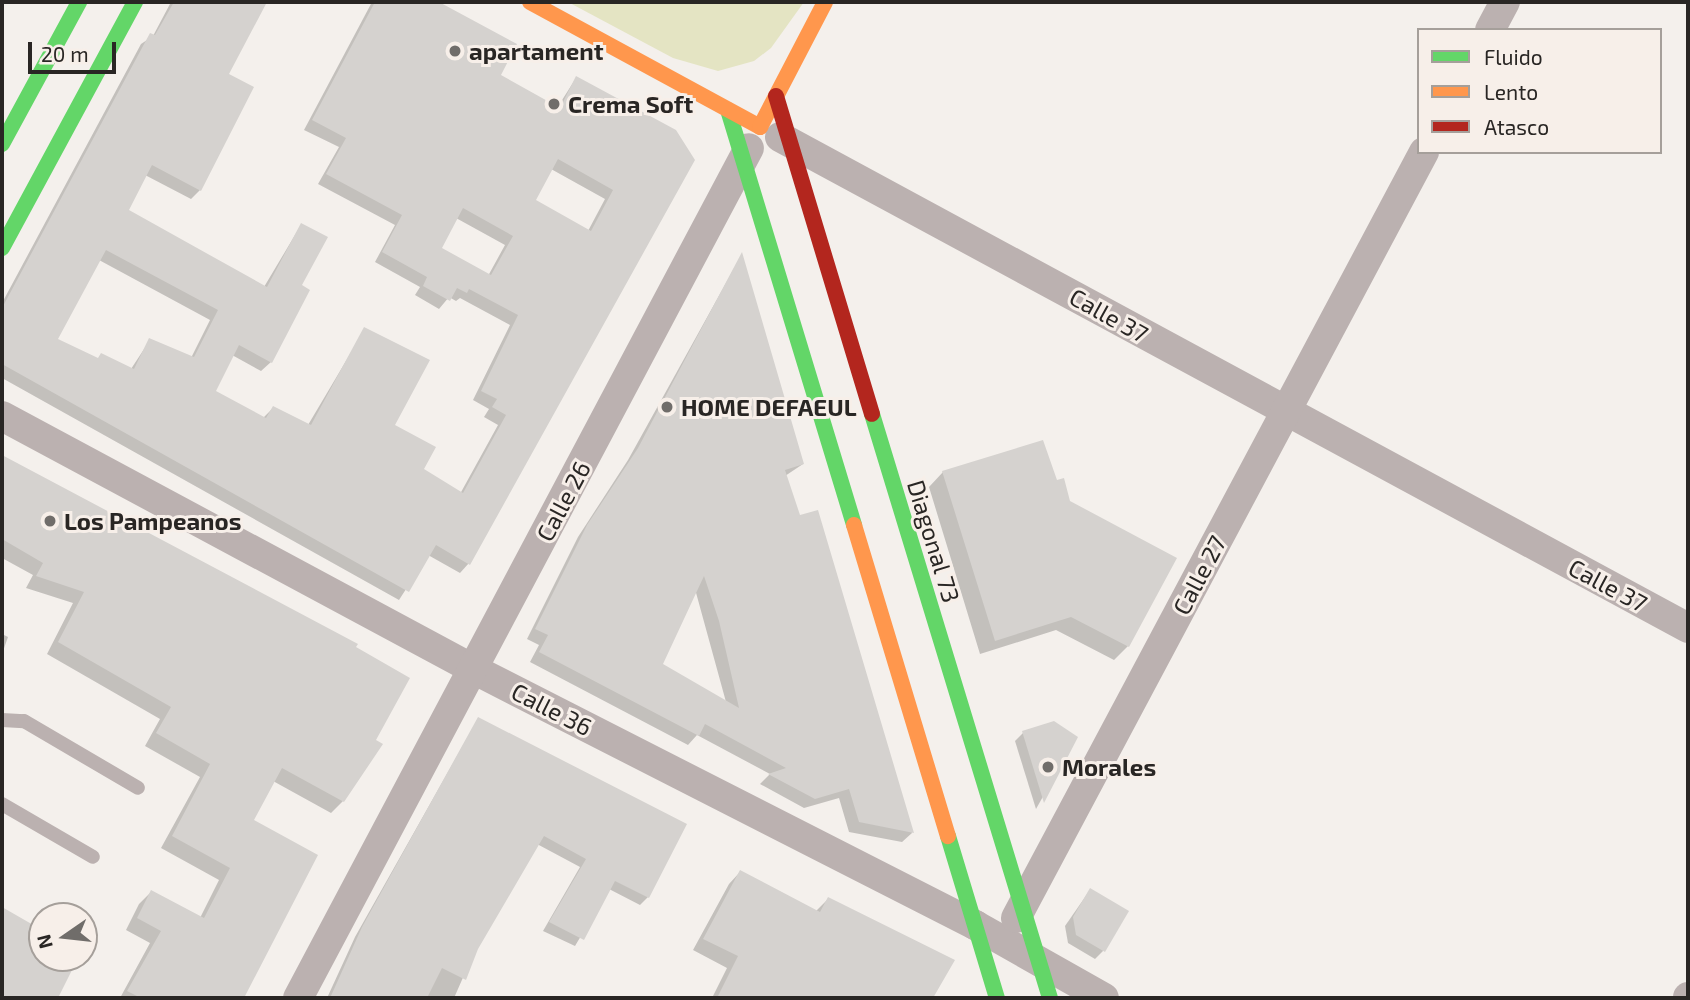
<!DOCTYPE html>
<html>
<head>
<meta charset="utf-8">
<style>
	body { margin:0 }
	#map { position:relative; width:1690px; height:1000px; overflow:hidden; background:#f4f0ec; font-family:"Exo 2",sans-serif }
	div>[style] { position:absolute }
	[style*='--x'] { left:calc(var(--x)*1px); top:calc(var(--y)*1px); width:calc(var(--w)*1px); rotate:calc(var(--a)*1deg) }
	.green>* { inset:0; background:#e4e4c3 }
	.shadow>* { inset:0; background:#0003 }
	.building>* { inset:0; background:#d5d2cf }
	.lane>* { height:14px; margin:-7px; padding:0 7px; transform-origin:7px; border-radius:7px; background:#bbb1b0 }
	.street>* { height:30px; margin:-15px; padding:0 15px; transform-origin:15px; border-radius:15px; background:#bbb1b0 }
	.fast>* { height:16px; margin:-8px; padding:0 8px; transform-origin:8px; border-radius:8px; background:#63d668 }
	.slow>* { height:16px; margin:-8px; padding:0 8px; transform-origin:8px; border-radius:8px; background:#ff974d }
	.jam>* { height:16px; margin:-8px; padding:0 8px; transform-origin:8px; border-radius:8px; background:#b3261e }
	.dots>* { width:19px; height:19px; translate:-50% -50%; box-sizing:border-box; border:4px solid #f7efe9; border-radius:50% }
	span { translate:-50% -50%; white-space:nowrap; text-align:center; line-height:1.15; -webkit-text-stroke:6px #f7efe9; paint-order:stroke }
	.poi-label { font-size:24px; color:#292624; font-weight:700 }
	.left { translate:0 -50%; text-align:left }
	.street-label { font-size:24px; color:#292624 }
	.frame { position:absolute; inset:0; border:4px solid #292624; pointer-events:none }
	.legend { position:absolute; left:1417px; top:28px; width:245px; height:126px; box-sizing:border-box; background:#f7efe9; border:2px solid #a59f9a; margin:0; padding:9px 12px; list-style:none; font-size:21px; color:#292624 }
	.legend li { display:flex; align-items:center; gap:14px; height:35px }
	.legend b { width:35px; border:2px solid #a59f9a }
	.north { position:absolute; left:28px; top:902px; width:70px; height:70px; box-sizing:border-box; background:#f7efe9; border:2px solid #a59f9a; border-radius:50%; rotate:256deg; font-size:19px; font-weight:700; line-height:28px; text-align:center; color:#292624 }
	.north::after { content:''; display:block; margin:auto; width:24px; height:32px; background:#706d6a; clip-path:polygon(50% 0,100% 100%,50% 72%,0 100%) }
	.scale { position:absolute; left:28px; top:42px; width:88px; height:32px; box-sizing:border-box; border:4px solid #292624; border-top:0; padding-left:9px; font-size:21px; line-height:24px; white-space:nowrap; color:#292624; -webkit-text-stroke:5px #f7efe9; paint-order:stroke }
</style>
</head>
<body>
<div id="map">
	<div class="green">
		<div style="clip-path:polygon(568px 2px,804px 2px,771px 48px,754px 61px,718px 71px,673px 58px)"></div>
	</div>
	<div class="shadow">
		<div style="clip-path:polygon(evenodd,171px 2px,265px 2px,227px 75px,200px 190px,191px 199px,145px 175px,127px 211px,264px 287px,301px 225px,300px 286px,271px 362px,261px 371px,232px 355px,214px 391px,263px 418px,273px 408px,308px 425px,365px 329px,393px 426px,422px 469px,460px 494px,498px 425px,484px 417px,489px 409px,473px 400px,510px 325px,460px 298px,456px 301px,449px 297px,439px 309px,415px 295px,420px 287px,375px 262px,395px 225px,318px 184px,339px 147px,304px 130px,372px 2px,435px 2px,515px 45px,498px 75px,557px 108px,576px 78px,675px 131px,469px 563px,460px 573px,428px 555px,399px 600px,2px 378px,2px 303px,141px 44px,153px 36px,171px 2px,551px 169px,605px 199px,588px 231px,534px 201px,551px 169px,171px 2px,456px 218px,505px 245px,488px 276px,439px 248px,456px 218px,171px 2px,99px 260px,210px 320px,191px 358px,150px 340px,131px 369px,96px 360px,55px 339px,99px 260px)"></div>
		<div style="clip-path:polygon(evenodd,741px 256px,803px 464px,785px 476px,799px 517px,817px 512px,912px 833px,902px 842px,849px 832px,839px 798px,804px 808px,760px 784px,770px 774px,697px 735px,688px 745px,530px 662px,539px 645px,527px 639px,578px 537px,628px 460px,741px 256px,695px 589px,726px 702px,661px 665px,695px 589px)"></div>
		<div style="clip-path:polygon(2px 456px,355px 644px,343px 801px,331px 813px,273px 781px,252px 821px,316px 856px,242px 998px,120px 998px,150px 943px,126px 930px,139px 904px,151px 892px,200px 918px,219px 880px,161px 848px,200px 777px,145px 746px,160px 719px,47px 654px,73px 603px,26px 588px,33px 575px,2px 558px)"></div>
		<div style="clip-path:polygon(943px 472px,1056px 482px,1069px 502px,1128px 646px,1114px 660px,1056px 630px,980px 654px,929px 487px)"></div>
		<div style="clip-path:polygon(2px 634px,8px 637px,2px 654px)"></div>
		<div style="clip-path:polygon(478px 719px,648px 897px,640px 905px,609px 889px,575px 946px,543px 931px,580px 867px,537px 844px,476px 948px,454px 998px,327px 998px,355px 937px)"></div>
		<div style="clip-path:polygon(1023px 733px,1076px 738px,1036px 809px,1015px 741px)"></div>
		<div style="clip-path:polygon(740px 872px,816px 911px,828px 899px,953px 961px,931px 998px,712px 998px,727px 968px,693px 950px,729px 884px)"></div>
		<div style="clip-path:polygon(1090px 890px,1103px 951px,1095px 959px,1068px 943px,1065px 926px)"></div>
		<div style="clip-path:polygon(6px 912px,42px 932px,42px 958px,76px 958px,56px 998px,2px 998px,2px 916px)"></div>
	</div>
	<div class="building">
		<div style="clip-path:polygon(evenodd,174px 2px,267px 2px,229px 74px,254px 87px,201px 191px,152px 165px,129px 210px,267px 287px,301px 223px,328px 237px,302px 285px,310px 290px,272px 363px,239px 345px,216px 391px,266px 418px,273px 406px,311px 425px,364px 327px,430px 360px,395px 425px,436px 447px,424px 469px,463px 493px,506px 415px,492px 407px,497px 399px,481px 391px,518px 315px,469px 289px,467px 293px,457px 288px,450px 301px,423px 286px,427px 277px,382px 252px,402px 215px,326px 174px,346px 138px,312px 120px,375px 2px,439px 2px,517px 44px,501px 75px,560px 108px,576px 76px,676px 130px,695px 160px,470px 565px,436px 545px,409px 592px,2px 364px,2px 308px,150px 33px,155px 35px,174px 2px,558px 159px,613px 190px,591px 231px,536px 200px,558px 159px,174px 2px,463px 208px,513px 236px,491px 275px,442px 248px,463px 208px,174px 2px,106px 250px,218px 310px,194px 357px,149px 338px,134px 369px,101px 353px,98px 358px,58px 339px,106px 250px)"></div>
		<div style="clip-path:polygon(evenodd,742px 252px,804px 464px,785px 470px,800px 515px,818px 510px,914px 833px,859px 822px,849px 789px,815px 799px,768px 774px,786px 768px,705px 724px,699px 736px,539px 652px,548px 635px,535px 629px,587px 525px,638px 448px,742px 252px,704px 576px,719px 621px,739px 708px,663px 664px,704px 576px)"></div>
		<div style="clip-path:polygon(1043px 440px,1057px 480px,1064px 478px,1070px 501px,1177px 558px,1129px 647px,1071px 617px,995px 641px,942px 471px)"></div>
		<div style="clip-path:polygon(2px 455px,358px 644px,356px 647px,410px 678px,376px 740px,383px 744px,344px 802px,282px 768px,254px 820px,318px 855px,244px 998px,141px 998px,127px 991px,161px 931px,137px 918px,151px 890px,204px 918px,230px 868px,172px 836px,210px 764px,156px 733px,171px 707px,58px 642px,84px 592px,36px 576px,43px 563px,2px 539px)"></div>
		<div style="clip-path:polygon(478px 717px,687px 824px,649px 898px,615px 881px,584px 940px,549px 922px,586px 859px,544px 836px,478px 949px,466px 980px,442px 968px,427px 998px,330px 998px,362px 927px)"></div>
		<div style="clip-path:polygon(1054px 721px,1078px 737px,1044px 803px,1022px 731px)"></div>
		<div style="clip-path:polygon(740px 870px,820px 912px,828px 897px,955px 960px,933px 998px,717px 998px,738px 956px,703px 939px)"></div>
		<div style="clip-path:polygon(1090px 888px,1129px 911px,1105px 952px,1076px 935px,1073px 917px)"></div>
		<div style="clip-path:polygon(2px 907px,42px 930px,42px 958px,78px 958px,58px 998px,2px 998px)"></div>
	</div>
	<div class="lane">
		<div style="--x:2;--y:720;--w:22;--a:3"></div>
		<div style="--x:24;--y:721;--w:132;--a:30.4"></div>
		<div style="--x:2;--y:804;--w:105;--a:30.2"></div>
	</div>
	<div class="street">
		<div style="--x:1490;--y:30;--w:32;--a:-62"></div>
		<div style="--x:780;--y:137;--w:1032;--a:28.4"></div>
		<div style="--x:2;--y:416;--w:535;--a:28.24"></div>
		<div style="--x:473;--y:669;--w:564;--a:27.02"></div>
		<div style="--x:975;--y:925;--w:148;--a:29.5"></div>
		<div style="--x:1016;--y:918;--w:868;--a:-61.96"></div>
		<div style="--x:298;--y:998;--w:962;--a:-62.05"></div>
		<div style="--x:1688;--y:998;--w:1;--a:-90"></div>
	</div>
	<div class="fast">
		<div style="--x:728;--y:110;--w:434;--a:73.1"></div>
		<div style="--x:2;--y:144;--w:162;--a:-61.5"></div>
		<div style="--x:2;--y:248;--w:280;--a:-61.6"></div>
		<div style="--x:872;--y:414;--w:611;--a:73.05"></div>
		<div style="--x:948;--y:836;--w:169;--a:73.2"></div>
	</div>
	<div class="slow">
		<div style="--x:530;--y:2;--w:262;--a:28.5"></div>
		<div style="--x:760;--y:127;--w:141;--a:-62.5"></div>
		<div style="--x:854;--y:525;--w:325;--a:73.2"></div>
	</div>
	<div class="jam">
		<div style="--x:776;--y:96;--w:332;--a:73.2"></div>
	</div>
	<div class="dots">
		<div style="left:455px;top:51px;background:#706d6a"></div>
		<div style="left:554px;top:104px;background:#706d6a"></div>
		<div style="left:667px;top:407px;background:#706d6a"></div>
		<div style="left:50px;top:521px;background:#706d6a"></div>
		<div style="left:1048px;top:767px;background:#706d6a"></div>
	</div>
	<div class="poi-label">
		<span class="left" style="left:469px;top:51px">apartament</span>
		<span class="left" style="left:568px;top:104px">Crema Soft</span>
		<span class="left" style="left:681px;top:407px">HOME DEFAEUL</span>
		<span class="left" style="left:64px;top:521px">Los Pampeanos</span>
		<span class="left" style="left:1062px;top:767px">Morales</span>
	</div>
	<div class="street-label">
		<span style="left:1109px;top:315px;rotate:29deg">Calle 37</span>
		<span style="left:563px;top:501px;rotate:-62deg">Calle 26</span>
		<span style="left:934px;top:541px;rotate:73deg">Diagonal 73</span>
		<span style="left:1199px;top:575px;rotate:-62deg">Calle 27</span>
		<span style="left:1608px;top:585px;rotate:28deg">Calle 37</span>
		<span style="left:552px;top:709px;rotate:27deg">Calle 36</span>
	</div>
	<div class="frame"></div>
	<ul class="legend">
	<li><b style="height:9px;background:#63d668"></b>Fluido</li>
	<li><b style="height:9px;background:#ff974d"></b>Lento</li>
	<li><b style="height:9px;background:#b3261e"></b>Atasco</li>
	</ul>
	<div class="north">N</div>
	<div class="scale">20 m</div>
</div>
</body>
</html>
